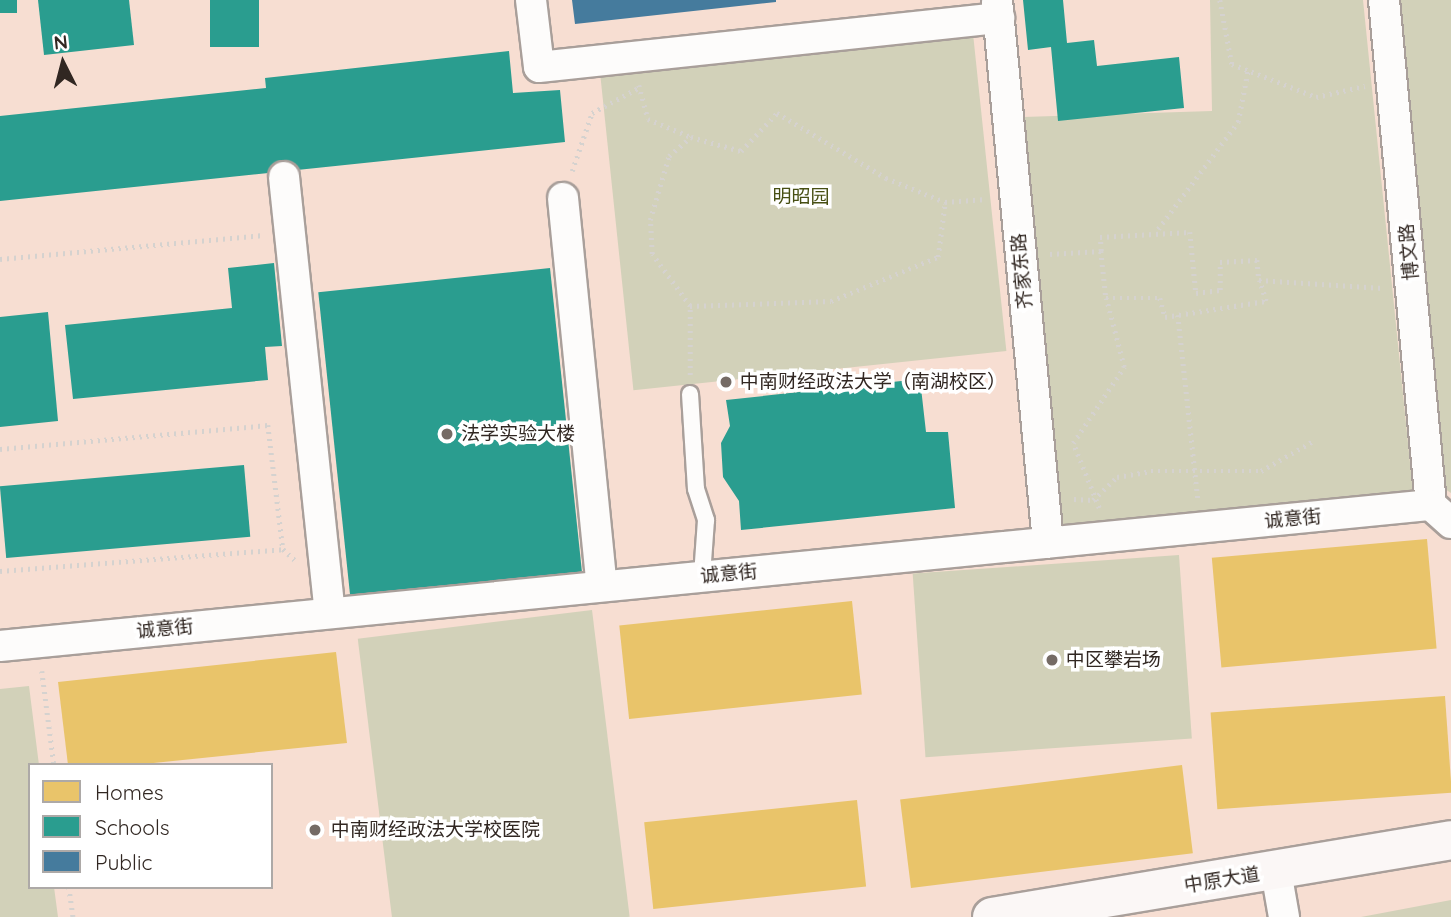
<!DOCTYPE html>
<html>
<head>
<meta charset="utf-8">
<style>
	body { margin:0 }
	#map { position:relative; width:1451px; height:917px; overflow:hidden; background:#f4e8e2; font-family:Quicksand,"Noto Sans SC",sans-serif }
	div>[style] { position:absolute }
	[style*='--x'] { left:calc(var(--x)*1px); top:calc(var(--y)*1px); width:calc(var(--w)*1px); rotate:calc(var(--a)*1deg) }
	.built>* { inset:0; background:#f7ded2 }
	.green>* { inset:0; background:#d2d1b9; transform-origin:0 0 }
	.homes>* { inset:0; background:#e9c46a; transform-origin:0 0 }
	.schools>* { inset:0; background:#2a9d8f; transform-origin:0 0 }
	.public>* { inset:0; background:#457b9d }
	.path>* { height:4.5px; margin-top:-2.25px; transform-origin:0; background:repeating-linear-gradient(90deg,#d5d2cf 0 2px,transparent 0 7px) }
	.roads { filter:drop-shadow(2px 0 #a99f9a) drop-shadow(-2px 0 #a99f9a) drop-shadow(0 2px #a99f9a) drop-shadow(0 -2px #a99f9a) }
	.lane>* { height:16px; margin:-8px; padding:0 8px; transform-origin:8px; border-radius:8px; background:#fdfcfb }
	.street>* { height:30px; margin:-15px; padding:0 15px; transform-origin:15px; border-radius:15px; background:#fdfcfb }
	.secondary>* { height:38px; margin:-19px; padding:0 19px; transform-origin:19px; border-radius:19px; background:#fbf7f6 }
	.dots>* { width:19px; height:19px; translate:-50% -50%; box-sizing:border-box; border:4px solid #fff; border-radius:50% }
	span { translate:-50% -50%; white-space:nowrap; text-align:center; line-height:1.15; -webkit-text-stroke:7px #fff; paint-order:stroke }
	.park-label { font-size:19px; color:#474f13 }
	.street-label { font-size:19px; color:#312722 }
	.poi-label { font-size:19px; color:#312722 }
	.left { translate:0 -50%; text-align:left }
	.legend { position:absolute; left:28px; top:763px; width:245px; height:126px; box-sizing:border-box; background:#fff; border:2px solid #ada9a7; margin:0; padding:9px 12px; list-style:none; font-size:21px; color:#312722 }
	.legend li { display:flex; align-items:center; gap:14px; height:35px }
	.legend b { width:35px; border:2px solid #ada9a7 }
	.north { position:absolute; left:28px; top:28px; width:70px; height:70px; -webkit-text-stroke:5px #fff; paint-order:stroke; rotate:354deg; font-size:19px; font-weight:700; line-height:28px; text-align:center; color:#312722 }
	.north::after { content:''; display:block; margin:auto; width:24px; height:32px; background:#312722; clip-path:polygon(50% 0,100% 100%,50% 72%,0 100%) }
</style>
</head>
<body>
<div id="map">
	<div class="built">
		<div style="clip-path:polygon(evenodd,0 0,1451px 0,1451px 917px,0 917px,0 0,30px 765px,271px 765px,271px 887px,30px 887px,30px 765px)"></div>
	</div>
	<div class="green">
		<div style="clip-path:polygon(1210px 0,1363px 0,1413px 492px,1061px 529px,1023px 117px,1212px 111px)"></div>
		<div style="clip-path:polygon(1395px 0,1451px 0,1451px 493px,1442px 487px)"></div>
		<div style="left:970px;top:5px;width:348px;height:375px;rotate:84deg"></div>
		<div style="left:1179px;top:555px;width:184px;height:267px;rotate:86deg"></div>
		<div style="left:592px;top:610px;width:309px;height:236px;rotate:83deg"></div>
		<div style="clip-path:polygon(29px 686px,39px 765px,30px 765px,30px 887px,54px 887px,58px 917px,0 917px,0 689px)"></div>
		<div style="clip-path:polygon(1451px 900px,1451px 917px,1361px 917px)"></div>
	</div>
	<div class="homes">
		<div style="left:1427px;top:539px;width:110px;height:216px;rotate:85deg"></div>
		<div style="left:852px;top:601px;width:94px;height:234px;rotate:84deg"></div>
		<div style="clip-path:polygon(336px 652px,347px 743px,134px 765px,68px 765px,58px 682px)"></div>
		<div style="left:1445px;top:696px;width:97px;height:235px;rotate:86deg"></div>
		<div style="left:1182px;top:765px;width:89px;height:284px;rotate:83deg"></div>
		<div style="left:857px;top:800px;width:87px;height:214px;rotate:84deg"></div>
	</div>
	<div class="schools">
		<div style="left:0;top:0;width:17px;height:13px"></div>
		<div style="clip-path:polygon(38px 0,129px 0,134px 45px,44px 55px)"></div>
		<div style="left:210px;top:0;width:49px;height:47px"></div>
		<div style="clip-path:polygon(1023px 0,1063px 0,1067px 43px,1094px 40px,1097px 66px,1179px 57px,1184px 108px,1058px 121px,1051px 47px,1028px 50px)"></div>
		<div style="clip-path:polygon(509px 51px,513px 93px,560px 90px,565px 142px,0 201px,0 116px,266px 88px,265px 78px)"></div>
		<div style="clip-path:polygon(274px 263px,282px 346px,265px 347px,268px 380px,73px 399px,65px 325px,232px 308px,228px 268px)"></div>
		<div style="left:550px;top:268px;width:311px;height:233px;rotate:84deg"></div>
		<div style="clip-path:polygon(48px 312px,58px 421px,0 427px,0 317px)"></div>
		<div style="clip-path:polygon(920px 379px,926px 432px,948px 432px,955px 508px,741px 530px,739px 501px,723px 477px,721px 443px,730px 426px,726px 400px)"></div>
		<div style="left:244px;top:465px;width:72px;height:245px;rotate:85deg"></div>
	</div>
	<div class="public">
		<div style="clip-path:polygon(572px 0,776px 0,776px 2px,575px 24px)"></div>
	</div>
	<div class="path">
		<div style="--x:1220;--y:0;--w:65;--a:79.4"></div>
		<div style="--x:1232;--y:64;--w:90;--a:21.4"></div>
		<div style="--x:1316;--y:97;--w:50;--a:-12.7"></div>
		<div style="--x:639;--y:85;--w:35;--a:75"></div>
		<div style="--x:648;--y:119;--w:47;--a:22.7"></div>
		<div style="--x:572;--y:171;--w:61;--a:-71"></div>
		<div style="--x:592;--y:113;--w:55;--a:-28.4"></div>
		<div style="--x:1158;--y:229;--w:134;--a:-53.2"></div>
		<div style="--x:1238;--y:122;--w:53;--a:-79.1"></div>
		<div style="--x:1101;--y:251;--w:47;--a:83.9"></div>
		<div style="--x:1106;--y:298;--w:54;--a:0"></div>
		<div style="--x:1160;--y:298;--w:20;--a:75"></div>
		<div style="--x:1165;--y:317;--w:102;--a:-9"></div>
		<div style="--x:1266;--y:301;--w:22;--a:-108"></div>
		<div style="--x:1050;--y:254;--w:51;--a:-3.4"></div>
		<div style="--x:1101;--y:251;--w:14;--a:-94"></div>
		<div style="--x:1100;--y:237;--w:90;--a:-3.2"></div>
		<div style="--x:1190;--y:232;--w:61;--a:84.4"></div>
		<div style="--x:1196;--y:293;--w:24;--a:-7"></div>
		<div style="--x:1220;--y:290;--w:28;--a:-90"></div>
		<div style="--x:1220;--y:262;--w:37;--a:-3"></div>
		<div style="--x:1257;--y:260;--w:20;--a:84"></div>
		<div style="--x:1259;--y:280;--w:124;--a:3.7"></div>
		<div style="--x:0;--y:259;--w:265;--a:-5.2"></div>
		<div style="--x:690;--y:306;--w:141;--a:-2"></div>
		<div style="--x:831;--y:301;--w:116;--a:-22.4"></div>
		<div style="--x:938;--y:257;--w:55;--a:-82.7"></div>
		<div style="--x:1178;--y:315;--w:185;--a:83.8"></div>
		<div style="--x:690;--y:375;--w:69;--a:-90"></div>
		<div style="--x:690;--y:306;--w:64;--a:-126.2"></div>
		<div style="--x:652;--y:254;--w:34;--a:-93"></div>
		<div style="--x:650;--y:220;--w:67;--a:-73.5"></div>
		<div style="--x:669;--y:156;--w:29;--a:-41"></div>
		<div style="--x:691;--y:137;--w:52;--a:15.6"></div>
		<div style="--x:741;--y:151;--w:52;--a:-46.5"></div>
		<div style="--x:777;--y:113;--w:127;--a:30.8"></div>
		<div style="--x:886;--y:178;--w:64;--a:22.1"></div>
		<div style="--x:945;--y:202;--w:42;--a:-4.1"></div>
		<div style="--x:0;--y:449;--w:269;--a:-5.1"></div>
		<div style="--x:268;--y:425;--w:125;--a:83.1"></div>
		<div style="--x:1074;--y:499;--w:19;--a:3"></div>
		<div style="--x:1093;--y:500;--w:33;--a:-44"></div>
		<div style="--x:1117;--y:477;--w:35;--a:-10"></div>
		<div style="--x:1151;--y:471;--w:110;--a:0"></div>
		<div style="--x:1261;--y:471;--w:62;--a:-29.9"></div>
		<div style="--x:1099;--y:508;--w:70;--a:-111.8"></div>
		<div style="--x:1073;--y:443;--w:92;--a:-56.1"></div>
		<div style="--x:1124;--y:367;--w:71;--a:-104.6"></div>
		<div style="--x:0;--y:571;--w:284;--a:-4.4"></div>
		<div style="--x:283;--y:549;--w:16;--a:43"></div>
		<div style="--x:42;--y:671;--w:95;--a:82.7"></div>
		<div style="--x:69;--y:887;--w:30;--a:82"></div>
	</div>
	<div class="roads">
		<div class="lane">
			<div style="--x:690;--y:394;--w:95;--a:86.4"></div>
			<div style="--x:696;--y:489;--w:33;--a:72"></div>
			<div style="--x:706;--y:520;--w:56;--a:94.1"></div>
		</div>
		<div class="street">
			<div style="--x:531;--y:0;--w:67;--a:83.2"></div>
			<div style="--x:539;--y:67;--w:463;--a:-6.1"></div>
			<div style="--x:997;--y:0;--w:545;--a:84.63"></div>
			<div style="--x:1384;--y:0;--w:507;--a:84.68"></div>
			<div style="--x:284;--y:177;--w:438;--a:84"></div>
			<div style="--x:563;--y:198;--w:390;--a:84.3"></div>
			<div style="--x:0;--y:646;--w:1438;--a:-5.63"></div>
			<div style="--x:1431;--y:505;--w:27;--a:42"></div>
			<div style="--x:1276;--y:871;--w:47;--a:80.1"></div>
		</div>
		<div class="secondary">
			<div style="--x:992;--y:917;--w:465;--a:-9.5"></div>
		</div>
	</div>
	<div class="dots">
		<div style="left:726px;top:382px;background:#756b65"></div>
		<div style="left:447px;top:434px;background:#756b65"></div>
		<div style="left:1052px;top:660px;background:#756b65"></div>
		<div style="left:315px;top:830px;background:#756b65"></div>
	</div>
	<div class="park-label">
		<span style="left:801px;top:197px">明昭园</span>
	</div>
	<div class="street-label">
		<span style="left:1409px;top:252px;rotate:-95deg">博文路</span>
		<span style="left:1022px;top:271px;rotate:-95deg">齐家东路</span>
		<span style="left:1293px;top:519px;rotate:-6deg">诚意街</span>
		<span style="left:729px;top:574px;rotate:-6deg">诚意街</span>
		<span style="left:165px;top:629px;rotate:-6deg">诚意街</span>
		<span style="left:1222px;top:880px;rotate:-9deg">中原大道</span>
	</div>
	<div class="poi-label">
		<span class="left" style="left:740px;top:382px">中南财经政法大学（南湖校区）</span>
		<span class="left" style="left:461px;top:434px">法学实验大楼</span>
		<span class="left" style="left:1066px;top:660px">中区攀岩场</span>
		<span class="left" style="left:331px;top:830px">中南财经政法大学校医院</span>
	</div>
	<ul class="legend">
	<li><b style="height:19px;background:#e9c46a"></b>Homes</li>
	<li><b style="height:19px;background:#2a9d8f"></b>Schools</li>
	<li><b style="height:19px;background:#457b9d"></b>Public</li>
	</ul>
	<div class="north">N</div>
</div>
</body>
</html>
